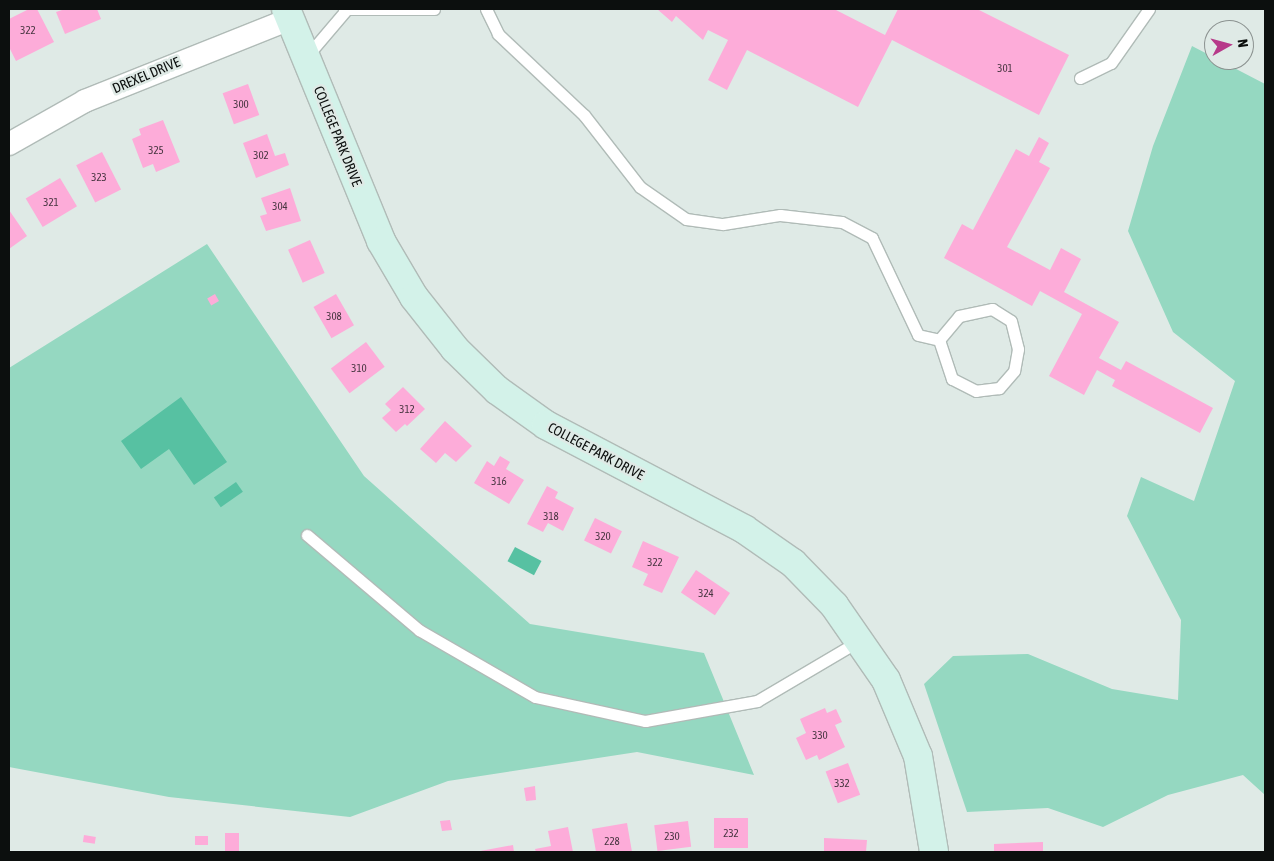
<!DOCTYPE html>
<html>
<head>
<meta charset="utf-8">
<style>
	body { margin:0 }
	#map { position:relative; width:1274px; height:861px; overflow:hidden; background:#dfeae6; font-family:"Asap Condensed",sans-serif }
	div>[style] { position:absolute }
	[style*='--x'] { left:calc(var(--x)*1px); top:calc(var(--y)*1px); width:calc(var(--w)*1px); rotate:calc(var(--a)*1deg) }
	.green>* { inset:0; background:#95d8c1 }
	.water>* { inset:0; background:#57c1a2; transform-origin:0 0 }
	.building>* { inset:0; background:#fdacd9; transform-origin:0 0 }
	.roads { filter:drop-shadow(1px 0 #b0bbb7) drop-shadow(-1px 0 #b0bbb7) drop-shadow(0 1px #b0bbb7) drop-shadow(0 -1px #b0bbb7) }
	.lane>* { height:11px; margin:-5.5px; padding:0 5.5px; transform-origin:5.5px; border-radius:5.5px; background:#fff }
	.street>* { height:22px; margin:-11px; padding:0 11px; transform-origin:11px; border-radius:11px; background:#fff }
	.secondary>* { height:28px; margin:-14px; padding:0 14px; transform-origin:14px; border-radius:14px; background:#d3f2e9 }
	span { translate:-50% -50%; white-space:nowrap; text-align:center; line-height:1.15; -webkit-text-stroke:5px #dfeae6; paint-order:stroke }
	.number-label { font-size:11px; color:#483641 }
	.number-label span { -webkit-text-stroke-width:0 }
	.street-label { font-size:14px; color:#0c0f0e }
	.frame { position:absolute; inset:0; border:10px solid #0c0f0e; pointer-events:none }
	.north { position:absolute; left:1204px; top:20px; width:50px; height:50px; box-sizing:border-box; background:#dfeae6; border:1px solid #8b9290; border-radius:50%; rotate:83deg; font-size:14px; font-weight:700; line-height:20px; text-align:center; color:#0c0f0e }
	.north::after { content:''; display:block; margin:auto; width:18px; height:22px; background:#b73a8a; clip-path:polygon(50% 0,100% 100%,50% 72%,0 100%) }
</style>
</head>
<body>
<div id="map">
	<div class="green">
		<div style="clip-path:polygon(1192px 46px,1265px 84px,1265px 795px,1243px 775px,1168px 795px,1103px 827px,1048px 808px,967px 812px,924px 684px,953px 656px,1028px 654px,1112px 689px,1178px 700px,1181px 620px,1127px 516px,1141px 477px,1194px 501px,1235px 381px,1173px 332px,1128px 231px,1153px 146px)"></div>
		<div style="clip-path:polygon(207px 244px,364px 476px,530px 624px,704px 653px,754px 775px,637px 752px,448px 781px,350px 817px,169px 797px,9px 767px,9px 368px)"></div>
	</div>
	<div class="water">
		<div style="clip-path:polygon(181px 397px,227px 462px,194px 485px,169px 449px,141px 469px,121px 441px)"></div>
		<div style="left:236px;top:482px;width:12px;height:27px;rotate:55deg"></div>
		<div style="left:515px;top:547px;width:30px;height:16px;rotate:28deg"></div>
	</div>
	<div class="building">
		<div style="clip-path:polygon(29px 9px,37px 9px,54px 42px,16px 61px,9px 47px,9px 19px)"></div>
		<div style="clip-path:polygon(65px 9px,97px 9px,101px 19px,65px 34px,56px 12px)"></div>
		<div style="clip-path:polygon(657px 9px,834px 9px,885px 35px,898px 9px,977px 9px,1069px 55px,1039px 115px,892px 40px,858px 107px,747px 50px,727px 90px,708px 80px,728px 40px,708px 30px,703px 40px,676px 16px,672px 22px)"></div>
		<div style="left:248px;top:84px;width:33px;height:27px;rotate:70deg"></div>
		<div style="clip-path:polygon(163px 120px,180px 162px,156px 172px,153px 164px,143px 168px,132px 139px,141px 135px,139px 129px)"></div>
		<div style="clip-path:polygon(267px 134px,275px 156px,285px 153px,289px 165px,256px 178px,243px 143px)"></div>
		<div style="clip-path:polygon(1039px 137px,1049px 143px,1039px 162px,1050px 168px,1007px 247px,1050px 270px,1061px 248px,1081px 259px,1064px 292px,1119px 322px,1099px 358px,1121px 370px,1126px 361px,1213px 408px,1200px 433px,1112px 386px,1115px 380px,1097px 370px,1084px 395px,1049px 376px,1082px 314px,1040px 291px,1032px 306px,944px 258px,962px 224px,973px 230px,1016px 149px,1029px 156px)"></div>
		<div style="left:102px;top:152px;width:42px;height:29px;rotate:63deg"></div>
		<div style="left:60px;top:178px;width:33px;height:40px;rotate:59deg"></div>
		<div style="clip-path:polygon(290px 188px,301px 221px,266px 231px,260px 216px,267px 214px,261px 198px)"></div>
		<div style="clip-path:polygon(9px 210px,27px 236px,9px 249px)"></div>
		<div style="left:310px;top:240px;width:36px;height:24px;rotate:66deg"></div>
		<div style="left:215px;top:294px;width:8px;height:9px;rotate:60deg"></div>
		<div style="left:336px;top:294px;width:36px;height:26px;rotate:60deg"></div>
		<div style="left:366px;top:342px;width:31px;height:44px;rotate:53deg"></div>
		<div style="clip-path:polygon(403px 387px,425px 409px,407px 426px,405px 424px,396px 432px,382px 418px,391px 410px,385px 404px)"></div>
		<div style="clip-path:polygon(445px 421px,472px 446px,456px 462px,445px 453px,436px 463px,420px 449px)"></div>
		<div style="clip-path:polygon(500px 456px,510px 462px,506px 469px,524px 480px,509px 504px,474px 483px,487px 461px,494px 466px)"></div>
		<div style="clip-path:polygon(547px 486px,558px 492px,555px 498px,574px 508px,563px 531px,548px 523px,543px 532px,527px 524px)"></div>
		<div style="left:595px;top:518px;width:30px;height:25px;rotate:26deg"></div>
		<div style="clip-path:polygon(643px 541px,679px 557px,662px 593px,643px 585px,648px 574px,632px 567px)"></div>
		<div style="left:696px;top:570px;width:41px;height:27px;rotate:34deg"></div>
		<div style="clip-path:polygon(825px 708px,827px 713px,836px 709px,842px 722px,835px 725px,845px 747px,819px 760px,817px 755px,806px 760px,796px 738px,806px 733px,800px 719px)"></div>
		<div style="left:848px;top:763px;width:34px;height:24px;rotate:69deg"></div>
		<div style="clip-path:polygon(535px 786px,536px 800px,526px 801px,524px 788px)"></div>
		<div style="left:714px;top:818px;width:34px;height:30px"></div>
		<div style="clip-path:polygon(450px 820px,452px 830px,442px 831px,440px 821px)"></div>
		<div style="left:688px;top:821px;width:26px;height:34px;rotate:83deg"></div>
		<div style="clip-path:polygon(627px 823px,632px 852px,596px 852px,592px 829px)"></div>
		<div style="clip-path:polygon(568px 827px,573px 852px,536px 852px,535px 849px,551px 846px,548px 831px)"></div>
		<div style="left:225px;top:833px;width:14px;height:19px"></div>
		<div style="left:84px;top:835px;width:12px;height:7px;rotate:9deg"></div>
		<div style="left:195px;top:836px;width:13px;height:9px"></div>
		<div style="clip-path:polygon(824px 838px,867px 840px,866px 852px,824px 852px)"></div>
		<div style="clip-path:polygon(1043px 842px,1043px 852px,994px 852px,994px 844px)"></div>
		<div style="clip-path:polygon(513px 845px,514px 852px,480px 852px,480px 851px)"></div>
	</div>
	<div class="roads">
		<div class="lane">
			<div style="--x:347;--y:9;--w:87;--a:0"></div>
			<div style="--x:486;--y:9;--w:28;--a:64"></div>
			<div style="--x:498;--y:34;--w:118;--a:43.3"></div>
			<div style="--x:584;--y:115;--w:91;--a:52.1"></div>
			<div style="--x:640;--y:187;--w:56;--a:34.8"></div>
			<div style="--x:686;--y:219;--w:37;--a:8"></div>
			<div style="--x:723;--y:224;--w:58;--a:-9"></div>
			<div style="--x:780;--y:215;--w:62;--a:6.4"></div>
			<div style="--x:842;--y:222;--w:34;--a:28"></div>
			<div style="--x:872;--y:238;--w:107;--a:64.6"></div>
			<div style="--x:918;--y:335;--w:22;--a:13"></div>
			<div style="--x:307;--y:56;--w:62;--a:-49.6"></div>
			<div style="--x:347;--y:9;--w:3;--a:180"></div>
			<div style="--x:1080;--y:78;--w:34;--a:-26"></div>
			<div style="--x:1111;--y:63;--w:66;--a:-54.9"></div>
			<div style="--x:992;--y:309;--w:22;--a:32"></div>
			<div style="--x:1011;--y:321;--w:29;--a:76"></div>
			<div style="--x:1018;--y:349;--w:22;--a:100"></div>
			<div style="--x:1014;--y:371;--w:23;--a:131"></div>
			<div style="--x:999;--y:388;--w:23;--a:173"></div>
			<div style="--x:976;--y:391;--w:27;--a:-153"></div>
			<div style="--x:952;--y:379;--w:41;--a:-108.4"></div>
			<div style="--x:939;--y:340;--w:31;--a:-50"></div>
			<div style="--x:959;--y:316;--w:34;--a:-12"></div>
			<div style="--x:307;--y:535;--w:147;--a:40.3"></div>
			<div style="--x:419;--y:630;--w:134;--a:30"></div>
			<div style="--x:535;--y:697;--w:113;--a:12.3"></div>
			<div style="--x:645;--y:721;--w:114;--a:-10.1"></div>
			<div style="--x:757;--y:701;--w:118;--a:-30.5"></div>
		</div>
		<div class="street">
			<div style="--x:9;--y:144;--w:87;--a:-29.5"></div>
			<div style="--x:85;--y:101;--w:221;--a:-21.8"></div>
		</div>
		<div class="secondary">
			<div style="--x:286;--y:9;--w:251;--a:67.7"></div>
			<div style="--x:381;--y:241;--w:65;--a:59.5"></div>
			<div style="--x:414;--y:297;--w:66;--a:51.7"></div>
			<div style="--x:455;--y:349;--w:59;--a:44.3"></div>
			<div style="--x:497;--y:390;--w:60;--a:35.5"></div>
			<div style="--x:546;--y:425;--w:224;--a:27.7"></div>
			<div style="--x:744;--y:529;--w:60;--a:34.8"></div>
			<div style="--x:793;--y:563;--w:59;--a:45.7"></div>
			<div style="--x:834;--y:605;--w:91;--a:55.3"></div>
			<div style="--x:886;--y:680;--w:82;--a:67.2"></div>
			<div style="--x:918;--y:756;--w:97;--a:80.5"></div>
		</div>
	</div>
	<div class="number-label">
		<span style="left:28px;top:30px">322</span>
		<span style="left:1005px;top:68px">301</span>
		<span style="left:241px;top:104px">300</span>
		<span style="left:156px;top:150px">325</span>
		<span style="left:261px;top:155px">302</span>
		<span style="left:99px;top:177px">323</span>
		<span style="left:51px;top:202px">321</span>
		<span style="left:280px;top:206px">304</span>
		<span style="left:334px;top:316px">308</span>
		<span style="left:359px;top:368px">310</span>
		<span style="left:407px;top:409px">312</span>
		<span style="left:499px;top:481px">316</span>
		<span style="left:551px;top:516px">318</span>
		<span style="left:603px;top:536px">320</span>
		<span style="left:655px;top:562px">322</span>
		<span style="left:706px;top:593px">324</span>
		<span style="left:820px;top:735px">330</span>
		<span style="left:842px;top:783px">332</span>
		<span style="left:731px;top:833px">232</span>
		<span style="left:672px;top:836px">230</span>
		<span style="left:612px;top:841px">228</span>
	</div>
	<div class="street-label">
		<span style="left:146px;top:75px;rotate:-23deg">DREXEL DRIVE</span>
		<span style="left:338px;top:136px;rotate:68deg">COLLEGE PARK DRIVE</span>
		<span style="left:596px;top:451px;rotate:28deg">COLLEGE PARK DRIVE</span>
	</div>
	<div class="frame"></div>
	<div class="north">N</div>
</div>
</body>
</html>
